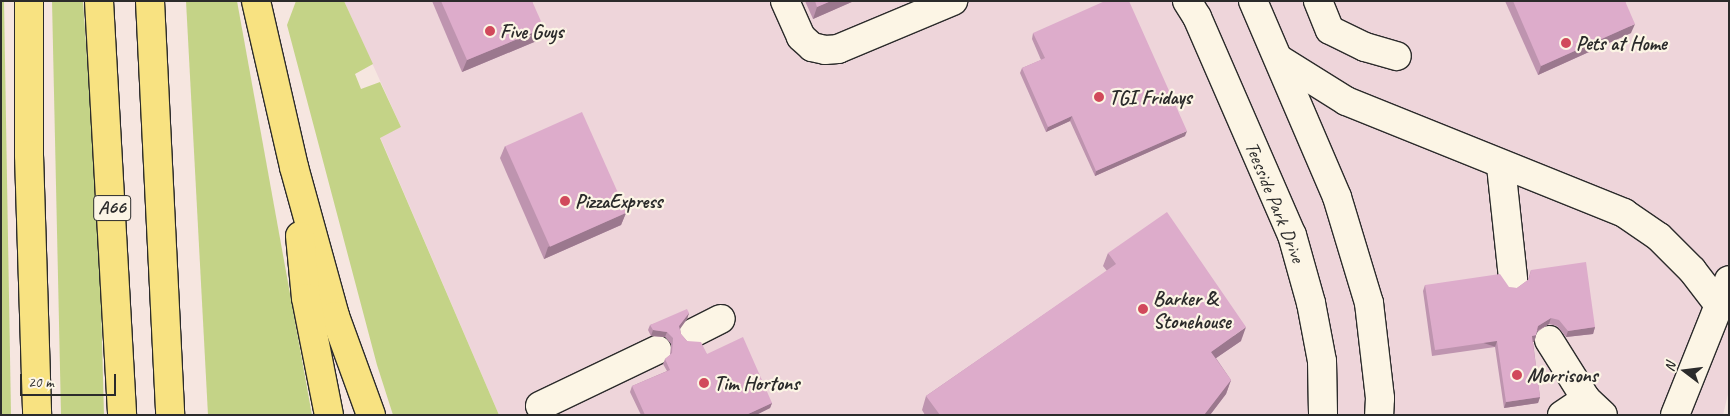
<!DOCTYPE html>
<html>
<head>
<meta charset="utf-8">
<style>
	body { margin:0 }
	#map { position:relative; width:1730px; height:416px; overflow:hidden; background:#f6e6e0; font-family:Caveat,sans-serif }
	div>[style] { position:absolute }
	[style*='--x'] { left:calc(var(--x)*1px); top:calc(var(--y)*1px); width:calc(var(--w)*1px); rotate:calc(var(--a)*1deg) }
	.built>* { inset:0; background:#eed5da }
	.green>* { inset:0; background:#c4d387 }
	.roads { filter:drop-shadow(1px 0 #2b2b2b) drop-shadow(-1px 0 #2b2b2b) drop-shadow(0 1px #2b2b2b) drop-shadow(0 -1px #2b2b2b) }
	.minor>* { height:28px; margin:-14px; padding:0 14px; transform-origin:14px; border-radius:14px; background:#fcf5e5 }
	.highway>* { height:28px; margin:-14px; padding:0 14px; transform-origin:14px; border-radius:14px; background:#f8e281 }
	.wall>* { inset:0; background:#be94af }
	.shaded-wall>* { inset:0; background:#9b788e; transform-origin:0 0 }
	.building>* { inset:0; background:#ddaccb; transform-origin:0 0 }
	.dots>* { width:14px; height:14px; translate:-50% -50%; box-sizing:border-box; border:2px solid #fcf5e5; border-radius:50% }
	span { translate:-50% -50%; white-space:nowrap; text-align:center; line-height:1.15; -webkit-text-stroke:4.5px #fcf5e5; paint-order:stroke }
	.shield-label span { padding:1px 4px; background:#fcf5e5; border:1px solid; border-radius:4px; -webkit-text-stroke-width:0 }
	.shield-label { font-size:19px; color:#2b2b2b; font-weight:700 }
	.poi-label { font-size:20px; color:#2b2b2b; font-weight:700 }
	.left { translate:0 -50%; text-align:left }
	.street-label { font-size:20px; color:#2b2b2b }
	.frame { position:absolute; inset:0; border:2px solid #2b2b2b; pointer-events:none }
	.north { position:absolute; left:1660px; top:346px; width:50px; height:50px; -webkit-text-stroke:4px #fcf5e5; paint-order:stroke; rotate:285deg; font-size:14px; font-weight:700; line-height:20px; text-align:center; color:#2b2b2b }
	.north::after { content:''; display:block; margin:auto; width:18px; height:22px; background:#2b2b2b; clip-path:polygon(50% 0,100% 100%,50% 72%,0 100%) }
	.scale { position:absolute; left:20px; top:374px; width:96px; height:22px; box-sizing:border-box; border:2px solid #2b2b2b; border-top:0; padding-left:6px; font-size:15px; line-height:18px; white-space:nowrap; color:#2b2b2b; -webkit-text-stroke:4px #fcf5e5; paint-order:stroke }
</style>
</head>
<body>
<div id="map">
	<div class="built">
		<div style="clip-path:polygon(344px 1px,1729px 1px,1729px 390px,1723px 415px,499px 415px,380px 137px,401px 127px)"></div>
	</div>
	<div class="green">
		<div style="clip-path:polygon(1px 1px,4px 1px,11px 415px,1px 415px)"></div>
		<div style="clip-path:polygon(52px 1px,83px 1px,99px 228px,104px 415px,61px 415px)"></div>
		<div style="clip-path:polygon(186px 1px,237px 1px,312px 415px,208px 415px)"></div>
		<div style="clip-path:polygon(296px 1px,344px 1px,373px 64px,355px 74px,361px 89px,380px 82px,401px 127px,380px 138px,499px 415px,393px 415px,377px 365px,287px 25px)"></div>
	</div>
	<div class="roads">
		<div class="minor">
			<div style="--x:785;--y:1;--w:39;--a:66"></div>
			<div style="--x:801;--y:37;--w:15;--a:42"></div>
			<div style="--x:812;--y:47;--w:13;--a:13"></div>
			<div style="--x:825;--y:50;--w:13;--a:-4"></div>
			<div style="--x:838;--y:49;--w:125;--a:-22.7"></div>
			<div style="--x:1187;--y:1;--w:19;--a:58"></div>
			<div style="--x:1197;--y:17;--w:238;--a:66.5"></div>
			<div style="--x:1292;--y:235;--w:71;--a:74.4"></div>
			<div style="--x:1311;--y:303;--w:59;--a:79.3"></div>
			<div style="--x:1322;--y:361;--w:54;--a:88.9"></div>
			<div style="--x:1253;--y:1;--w:213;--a:66.8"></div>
			<div style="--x:1337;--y:197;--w:111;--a:73.2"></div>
			<div style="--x:1369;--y:303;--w:96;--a:83.4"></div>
			<div style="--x:1380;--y:398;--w:17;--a:93"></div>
			<div style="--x:1318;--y:1;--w:31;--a:68"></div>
			<div style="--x:1330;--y:30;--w:39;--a:26"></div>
			<div style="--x:1365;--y:47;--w:33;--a:16"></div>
			<div style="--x:1279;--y:59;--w:79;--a:32.1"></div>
			<div style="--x:1346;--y:101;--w:300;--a:21.9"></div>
			<div style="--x:1624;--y:213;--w:42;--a:34.4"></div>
			<div style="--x:1659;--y:237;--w:47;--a:45"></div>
			<div style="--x:1692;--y:270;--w:44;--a:52.4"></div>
			<div style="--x:1501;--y:166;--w:114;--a:83.9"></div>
			<div style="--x:693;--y:333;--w:31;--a:-27"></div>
			<div style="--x:1549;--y:340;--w:70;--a:57.9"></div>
			<div style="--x:1586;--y:399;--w:23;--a:43"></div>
			<div style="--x:540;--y:406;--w:130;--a:-25.6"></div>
			<div style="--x:1562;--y:415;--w:29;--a:-34"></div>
			<div style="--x:1675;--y:415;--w:145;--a:-68.2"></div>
		</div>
		<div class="highway">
			<div style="--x:29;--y:1;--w:154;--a:90"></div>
			<div style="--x:29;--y:155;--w:260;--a:88.2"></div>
			<div style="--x:99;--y:1;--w:415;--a:86.8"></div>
			<div style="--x:150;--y:1;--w:414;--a:87.2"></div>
			<div style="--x:256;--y:1;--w:170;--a:77.1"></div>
			<div style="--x:294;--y:167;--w:155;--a:74.6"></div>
			<div style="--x:335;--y:316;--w:105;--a:70"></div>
			<div style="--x:300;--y:236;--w:62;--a:84.5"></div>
			<div style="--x:306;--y:298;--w:119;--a:78.9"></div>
		</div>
	</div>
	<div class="wall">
		<div style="clip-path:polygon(432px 1px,532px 1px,539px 40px,462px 72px)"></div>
		<div style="clip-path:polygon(805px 1px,854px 1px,813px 19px)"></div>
		<div style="clip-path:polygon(1505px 1px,1625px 1px,1631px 33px,1538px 75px)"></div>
		<div style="clip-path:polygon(1033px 33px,1185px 136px,1095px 176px,1070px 121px,1046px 132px,1020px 73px,1022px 68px,1041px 60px,1032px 39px)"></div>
		<div style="clip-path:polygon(505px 146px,626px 213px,621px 225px,544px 259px,500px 158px)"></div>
		<div style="clip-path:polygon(1108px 253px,1241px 341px,1216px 358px,1231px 380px,1226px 394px,1210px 415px,925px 415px,922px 410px,926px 396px,1107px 271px,1103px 266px)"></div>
		<div style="clip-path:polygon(1531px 270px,1595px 327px,1593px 334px,1566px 337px,1557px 326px,1549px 324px,1537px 332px,1534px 342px,1533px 342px,1540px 397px,1538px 403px,1504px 408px,1495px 347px,1432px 356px,1423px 291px,1425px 285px,1517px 288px,1528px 280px)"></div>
		<div style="clip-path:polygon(689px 313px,687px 319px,680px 328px,681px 334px,687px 341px,707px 354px,772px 403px,770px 408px,756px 415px,641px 415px,630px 392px,632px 386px,667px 371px,663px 364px,665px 359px,670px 355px,671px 344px,665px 337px,651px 336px,648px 330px,650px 325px)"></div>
	</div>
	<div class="shaded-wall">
		<div style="clip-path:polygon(831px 1px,854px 1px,813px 19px,817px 7px)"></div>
		<div style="clip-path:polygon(1635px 24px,1631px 33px,1538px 75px,1541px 66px)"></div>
		<div style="clip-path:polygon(544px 28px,539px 40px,462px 72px,467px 60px)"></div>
		<div style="clip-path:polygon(1072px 116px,1070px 121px,1046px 132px,1048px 127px)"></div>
		<div style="clip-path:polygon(1187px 131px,1185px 136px,1095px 176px,1096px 171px)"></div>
		<div style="clip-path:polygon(626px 213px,621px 225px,544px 259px,548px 247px)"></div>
		<div style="clip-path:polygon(689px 313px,687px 319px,678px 332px,679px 326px)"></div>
		<div style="clip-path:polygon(1551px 318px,1549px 324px,1535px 332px,1538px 326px)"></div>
		<div style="clip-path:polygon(1246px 327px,1241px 341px,1206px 365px,1211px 352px)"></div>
		<div style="clip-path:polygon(1595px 327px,1593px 334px,1566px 337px,1568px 331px)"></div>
		<div style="clip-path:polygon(653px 330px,667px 332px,665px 337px,651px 336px)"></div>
		<div style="clip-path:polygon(1536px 335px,1534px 342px,1530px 342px,1532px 336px)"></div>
		<div style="left:1497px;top:341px;width:6px;height:63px;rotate:108deg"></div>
		<div style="clip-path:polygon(1231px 380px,1226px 394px,1210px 415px,1204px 415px)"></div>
		<div style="clip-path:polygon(1540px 397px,1538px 403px,1504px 408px,1506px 402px)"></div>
		<div style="clip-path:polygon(772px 403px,770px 408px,756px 415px,746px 415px)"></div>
	</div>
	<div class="building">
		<div style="clip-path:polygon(441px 1px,532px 1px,544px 28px,467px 60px)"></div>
		<div style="clip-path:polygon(815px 1px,831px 1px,817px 7px)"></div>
		<div style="clip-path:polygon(1105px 1px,1129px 1px,1187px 131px,1096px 171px,1072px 116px,1048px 127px,1022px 68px,1045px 58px,1033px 33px)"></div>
		<div style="clip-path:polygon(1513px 1px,1625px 1px,1635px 24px,1541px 66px)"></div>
		<div style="left:582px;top:112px;width:110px;height:84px;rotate:66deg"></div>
		<div style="clip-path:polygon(1167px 212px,1246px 327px,1211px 352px,1231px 380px,1204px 415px,940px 415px,926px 396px,1116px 264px,1108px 253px)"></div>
		<div style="clip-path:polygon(1586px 262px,1595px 327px,1568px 331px,1559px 320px,1551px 318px,1538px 326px,1536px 335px,1532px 336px,1540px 397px,1506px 402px,1497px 341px,1435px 350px,1425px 285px,1500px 274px,1509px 287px,1517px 288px,1529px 279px,1531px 270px)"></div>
		<div style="clip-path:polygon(687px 309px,689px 313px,679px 326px,681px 334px,687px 341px,701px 342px,707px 354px,743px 337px,772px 403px,746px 415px,645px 415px,632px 386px,670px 370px,665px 359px,672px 353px,673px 338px,667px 332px,653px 330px,650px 325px)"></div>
	</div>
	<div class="dots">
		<div style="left:490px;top:31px;background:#d1495b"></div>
		<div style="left:1566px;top:43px;background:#d1495b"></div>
		<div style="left:1099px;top:97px;background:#d1495b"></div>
		<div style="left:565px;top:201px;background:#d1495b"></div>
		<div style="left:1143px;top:309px;background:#d1495b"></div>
		<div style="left:1517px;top:375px;background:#d1495b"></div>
		<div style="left:704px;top:383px;background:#d1495b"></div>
	</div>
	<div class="shield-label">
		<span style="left:112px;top:208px">A66</span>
	</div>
	<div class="poi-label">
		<span class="left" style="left:500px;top:31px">Five Guys</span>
		<span class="left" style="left:1576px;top:43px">Pets at Home</span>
		<span class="left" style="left:1109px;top:97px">TGI Fridays</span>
		<span class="left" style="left:575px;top:201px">PizzaExpress</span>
		<span class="left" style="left:1153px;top:310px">Barker &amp;<br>Stonehouse</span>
		<span class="left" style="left:1527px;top:375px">Morrisons</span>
		<span class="left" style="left:714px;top:383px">Tim Hortons</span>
	</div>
	<div class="street-label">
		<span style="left:1275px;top:202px;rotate:68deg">Teesside Park Drive</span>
	</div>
	<div class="frame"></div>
	<div class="north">N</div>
	<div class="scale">20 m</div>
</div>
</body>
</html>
